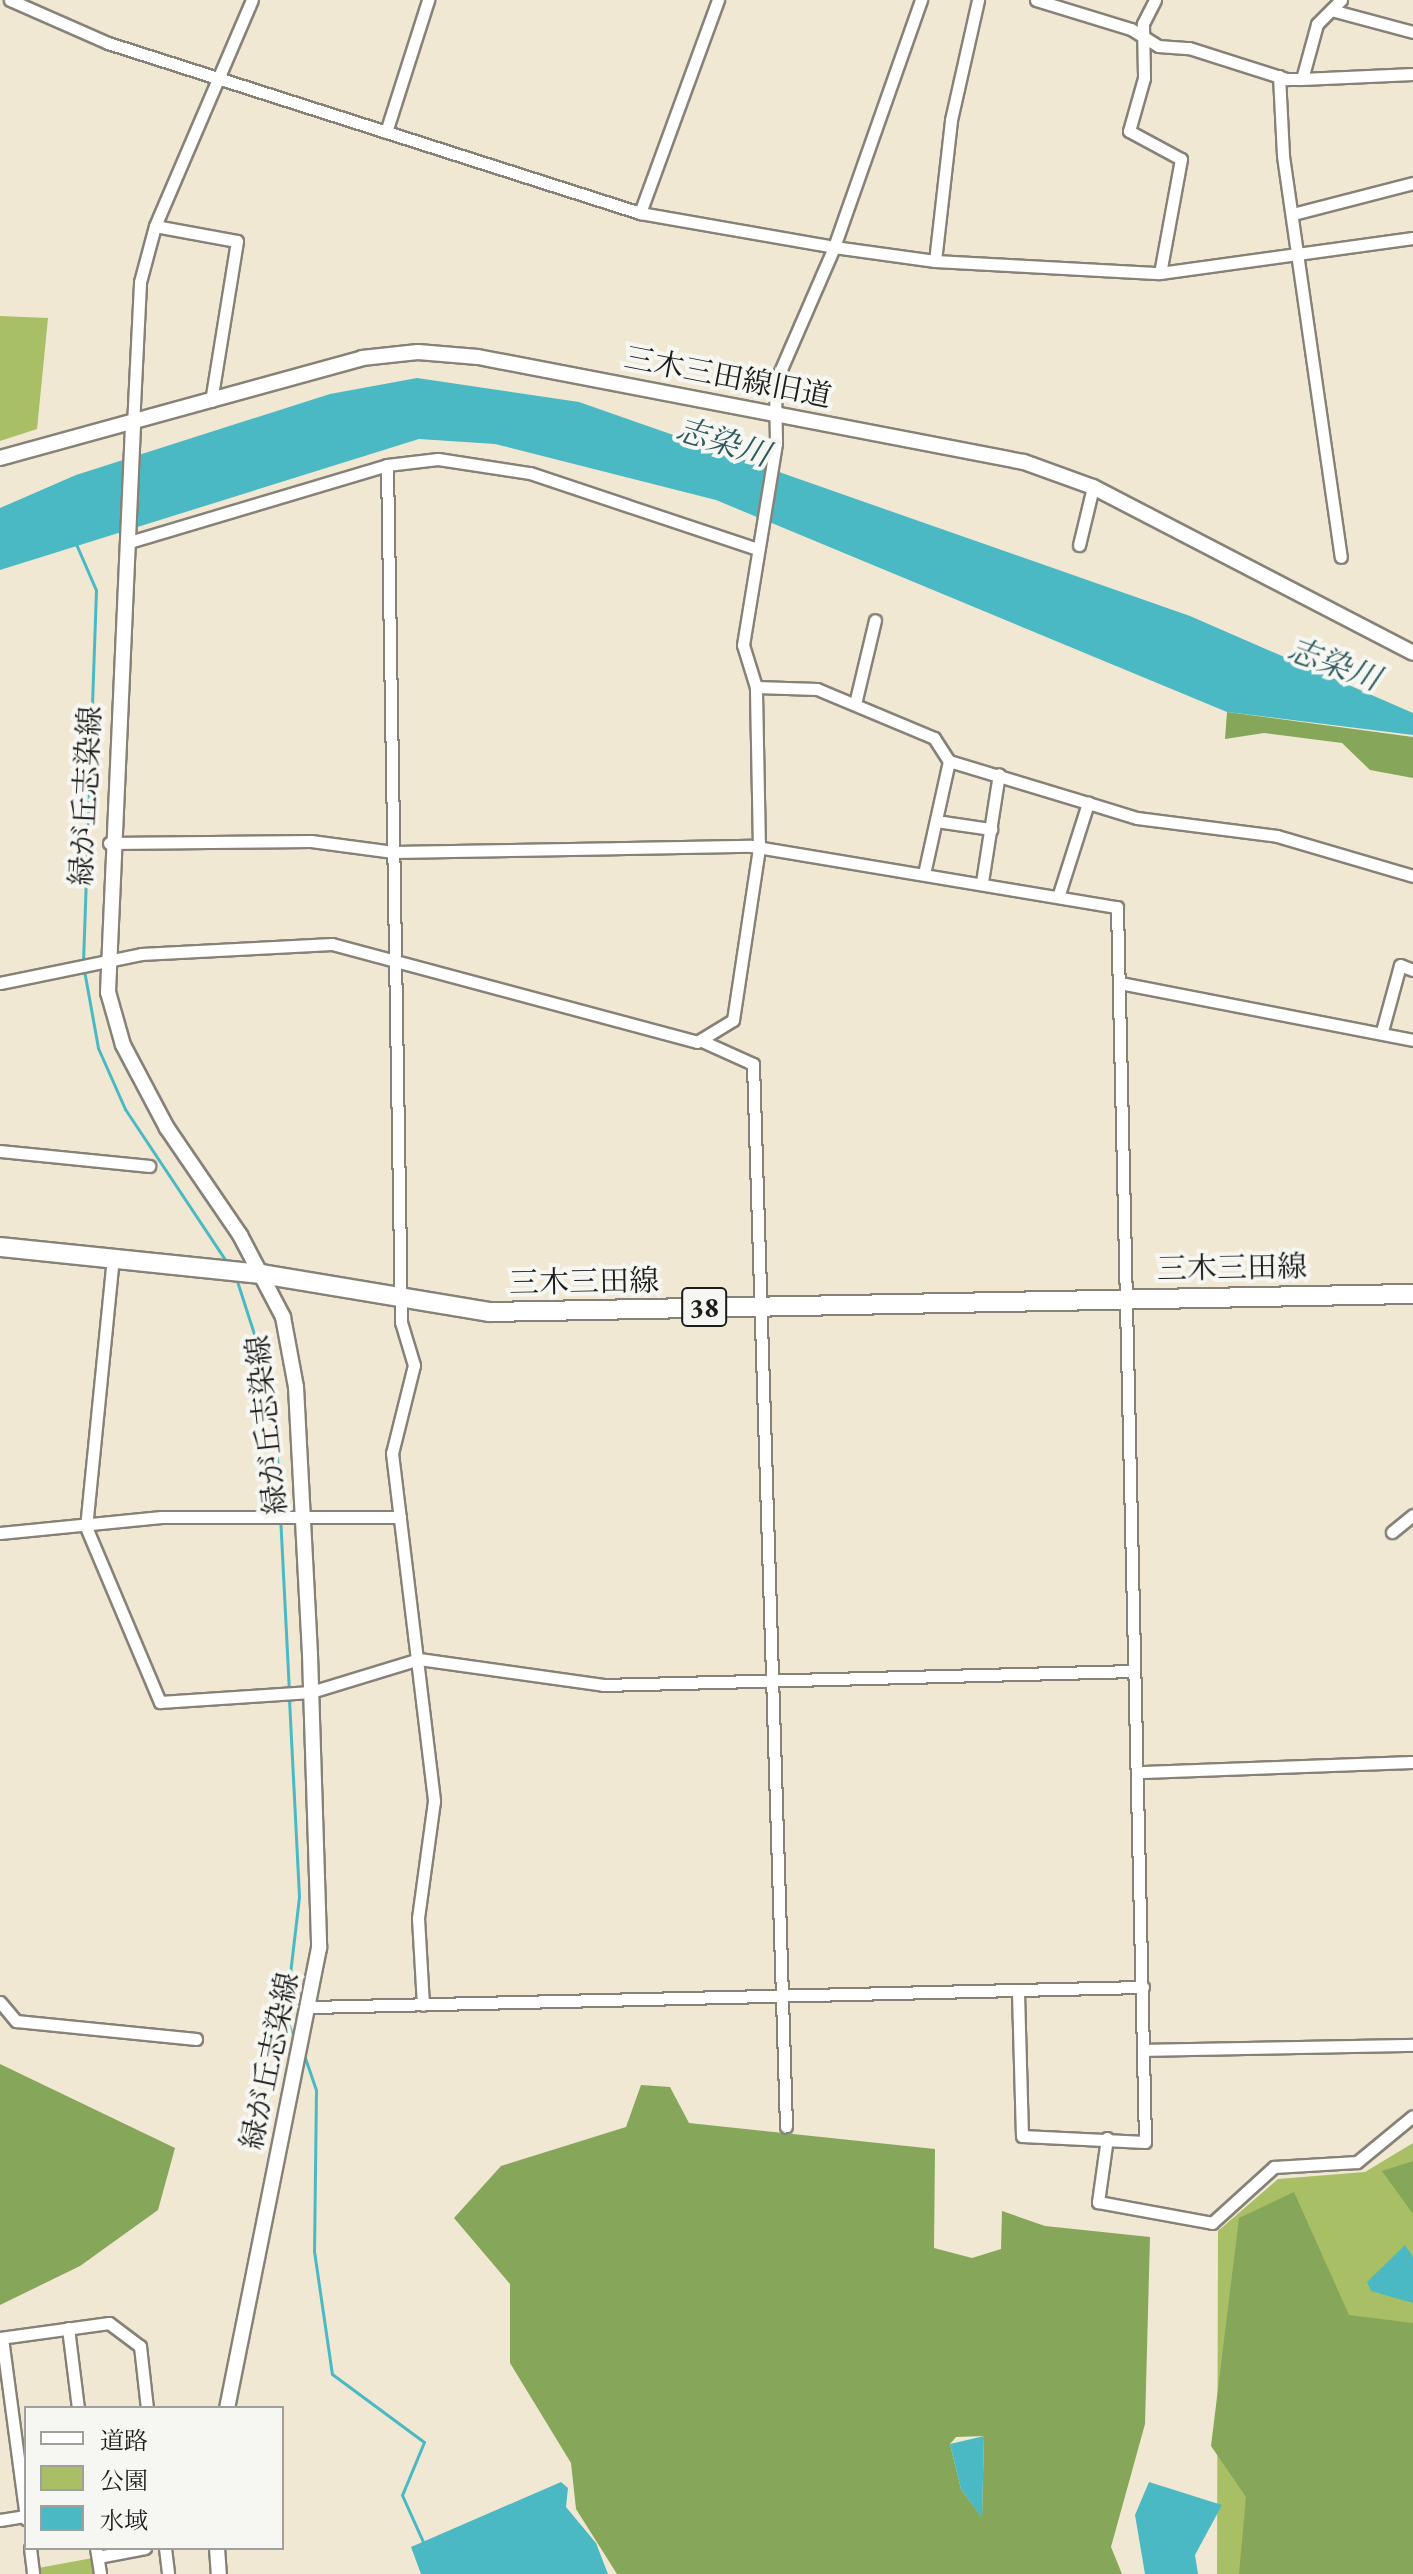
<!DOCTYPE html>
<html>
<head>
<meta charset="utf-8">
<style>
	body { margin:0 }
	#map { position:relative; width:1413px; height:2574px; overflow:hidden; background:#f0e8d3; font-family:"EB Garamond","Noto Serif JP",serif }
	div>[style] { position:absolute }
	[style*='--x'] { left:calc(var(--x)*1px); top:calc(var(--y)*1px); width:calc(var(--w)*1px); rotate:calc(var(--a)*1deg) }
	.green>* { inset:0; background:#a8bf65 }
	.forest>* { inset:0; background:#86a65a }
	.water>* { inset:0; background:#4bb9c4 }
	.stream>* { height:3px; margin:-1.5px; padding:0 1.5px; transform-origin:1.5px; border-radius:1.5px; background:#4bb9c4 }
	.roads { filter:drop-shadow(2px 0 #868278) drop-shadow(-2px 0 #868278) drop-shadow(0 2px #868278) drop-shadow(0 -2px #868278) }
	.minor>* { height:11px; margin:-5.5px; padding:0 5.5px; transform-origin:5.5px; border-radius:5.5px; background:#fff }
	.tertiary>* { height:14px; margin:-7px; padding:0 7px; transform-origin:7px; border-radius:7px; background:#fff }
	.primary>* { height:18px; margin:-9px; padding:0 9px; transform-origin:9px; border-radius:9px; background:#fff }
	span { translate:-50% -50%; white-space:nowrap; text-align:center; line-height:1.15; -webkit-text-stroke:8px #f6f6f2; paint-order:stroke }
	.shield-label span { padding:2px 6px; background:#f6f6f2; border:2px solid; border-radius:6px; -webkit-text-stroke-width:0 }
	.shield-label { font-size:28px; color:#1c1c1c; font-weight:700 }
	.street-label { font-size:30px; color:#1c1c1c }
	.water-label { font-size:32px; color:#2f5b5f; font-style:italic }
	.legend { position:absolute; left:24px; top:2406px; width:260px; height:144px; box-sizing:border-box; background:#f6f6f2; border:2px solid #9f9f9c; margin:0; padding:10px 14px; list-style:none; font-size:24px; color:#1c1c1c }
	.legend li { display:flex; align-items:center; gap:16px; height:40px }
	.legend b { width:40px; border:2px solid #9f9f9c }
</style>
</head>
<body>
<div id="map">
	<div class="green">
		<div style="clip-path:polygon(0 316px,48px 318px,37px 429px,0 441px)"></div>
		<div style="clip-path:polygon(1413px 2143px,1413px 2574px,1217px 2574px,1218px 2231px,1278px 2179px,1365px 2172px)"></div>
		<div style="clip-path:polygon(98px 2557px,100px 2574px,33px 2574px,33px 2569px)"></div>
	</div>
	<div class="forest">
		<div style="clip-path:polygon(1227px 712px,1413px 737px,1413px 778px,1370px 770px,1342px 743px,1264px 733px,1225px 739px)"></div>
		<div style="clip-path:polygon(0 2064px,175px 2148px,158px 2210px,80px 2266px,0 2305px)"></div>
		<div style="clip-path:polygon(evenodd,641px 2085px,670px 2087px,689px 2123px,935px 2149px,934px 2248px,972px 2258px,1001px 2249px,1002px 2211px,1045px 2226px,1150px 2237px,1145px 2424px,1111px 2547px,1122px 2574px,617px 2574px,576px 2509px,571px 2463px,510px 2363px,510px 2284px,454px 2218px,501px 2166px,626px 2127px,641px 2085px,984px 2436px,982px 2516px,981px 2516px,961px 2489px,950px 2444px,956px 2437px,984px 2436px)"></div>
		<div style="clip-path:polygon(1413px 2161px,1413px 2214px,1382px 2171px)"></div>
		<div style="clip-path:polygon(1294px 2192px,1349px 2315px,1413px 2323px,1413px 2574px,1239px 2574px,1246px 2497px,1211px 2446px,1239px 2218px)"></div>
	</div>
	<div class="water">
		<div style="clip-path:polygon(417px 378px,579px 402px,1190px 616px,1413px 713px,1413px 735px,1227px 712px,716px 500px,495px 444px,419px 439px,0 570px,0 508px,76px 475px,330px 394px)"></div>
		<div style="clip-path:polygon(1405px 2245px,1413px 2257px,1413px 2303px,1371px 2291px,1367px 2282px)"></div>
		<div style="clip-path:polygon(984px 2436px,982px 2518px,961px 2489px,950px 2444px)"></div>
		<div style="clip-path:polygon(561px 2482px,568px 2488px,566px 2507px,596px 2543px,608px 2574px,421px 2574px,411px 2547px)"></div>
		<div style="clip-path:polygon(1149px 2482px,1222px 2505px,1195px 2555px,1198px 2574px,1145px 2574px,1135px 2515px)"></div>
	</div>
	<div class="stream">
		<div style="--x:76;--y:544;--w:50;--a:66.5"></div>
		<div style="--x:96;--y:590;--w:373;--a:92"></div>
		<div style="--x:84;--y:970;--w:79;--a:79.8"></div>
		<div style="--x:98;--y:1048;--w:67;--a:66.1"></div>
		<div style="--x:125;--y:1109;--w:186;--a:56.4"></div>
		<div style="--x:236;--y:1278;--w:124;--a:72.1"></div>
		<div style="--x:274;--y:1396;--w:295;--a:87.1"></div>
		<div style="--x:289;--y:1699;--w:198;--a:87.1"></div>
		<div style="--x:299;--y:1897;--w:120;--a:96.7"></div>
		<div style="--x:285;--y:2016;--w:25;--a:69"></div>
		<div style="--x:303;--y:2052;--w:40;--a:71.1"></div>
		<div style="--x:316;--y:2090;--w:161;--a:90.7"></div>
		<div style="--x:314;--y:2251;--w:124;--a:81.7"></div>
		<div style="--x:332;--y:2374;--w:114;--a:36.5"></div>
		<div style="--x:424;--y:2442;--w:57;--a:112.5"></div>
		<div style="--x:402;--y:2495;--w:54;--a:65.8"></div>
	</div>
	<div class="roads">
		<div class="minor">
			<div style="--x:10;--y:0;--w:107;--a:23.7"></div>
			<div style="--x:108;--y:43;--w:559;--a:17.72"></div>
			<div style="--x:640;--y:213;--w:197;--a:9.9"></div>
			<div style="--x:834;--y:247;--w:102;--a:7.9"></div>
			<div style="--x:935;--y:261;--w:225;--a:3.1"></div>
			<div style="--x:1160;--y:273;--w:255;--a:-7.9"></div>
			<div style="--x:1036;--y:0;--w:99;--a:17"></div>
			<div style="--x:1131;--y:29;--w:32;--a:32"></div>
			<div style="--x:1158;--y:46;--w:31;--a:4"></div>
			<div style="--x:1189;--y:48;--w:103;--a:17.6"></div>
			<div style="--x:1287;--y:79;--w:15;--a:0"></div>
			<div style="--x:1302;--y:79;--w:57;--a:-74.7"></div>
			<div style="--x:1317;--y:24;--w:34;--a:-45"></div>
			<div style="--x:1155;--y:0;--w:27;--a:117"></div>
			<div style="--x:1143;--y:24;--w:54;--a:88.9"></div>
			<div style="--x:1144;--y:78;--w:55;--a:105.8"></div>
			<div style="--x:1129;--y:131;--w:59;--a:28.3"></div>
			<div style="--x:1181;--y:159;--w:116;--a:100.4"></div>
			<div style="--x:1331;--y:10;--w:85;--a:15"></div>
			<div style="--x:1279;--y:76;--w:80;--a:87.1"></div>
			<div style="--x:1283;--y:156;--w:405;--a:81.8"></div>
			<div style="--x:1302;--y:79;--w:111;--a:-2.6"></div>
			<div style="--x:386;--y:132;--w:139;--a:-72.3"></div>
			<div style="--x:640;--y:213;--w:227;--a:-69.9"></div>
			<div style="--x:1293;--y:214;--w:124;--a:-14.5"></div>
			<div style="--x:155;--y:226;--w:83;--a:10.4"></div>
			<div style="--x:237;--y:241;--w:162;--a:99.2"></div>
			<div style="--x:935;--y:261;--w:142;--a:-83.5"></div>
			<div style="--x:951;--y:120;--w:123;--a:-77.3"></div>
			<div style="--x:133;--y:426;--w:144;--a:-87.2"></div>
			<div style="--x:140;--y:282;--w:58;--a:-75"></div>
			<div style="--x:155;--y:226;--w:246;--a:-66.8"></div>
			<div style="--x:387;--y:465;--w:857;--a:89.06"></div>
			<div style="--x:401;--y:1322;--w:45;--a:73.2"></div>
			<div style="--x:414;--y:1365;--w:91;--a:104"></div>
			<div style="--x:392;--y:1453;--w:351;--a:83.1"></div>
			<div style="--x:434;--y:1801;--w:118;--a:97.8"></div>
			<div style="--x:418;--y:1918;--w:87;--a:86.7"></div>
			<div style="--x:126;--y:543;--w:272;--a:-16.6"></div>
			<div style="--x:387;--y:465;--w:51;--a:-6.7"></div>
			<div style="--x:438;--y:459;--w:93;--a:8.7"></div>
			<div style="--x:530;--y:473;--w:239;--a:18.5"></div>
			<div style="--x:1079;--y:545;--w:60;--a:-76.4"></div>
			<div style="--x:756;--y:687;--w:61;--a:1.9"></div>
			<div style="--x:817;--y:689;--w:127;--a:22.7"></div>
			<div style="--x:934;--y:738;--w:27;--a:57"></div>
			<div style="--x:949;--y:761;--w:116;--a:102.5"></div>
			<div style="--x:855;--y:704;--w:86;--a:-76.6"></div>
			<div style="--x:949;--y:761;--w:145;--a:16.8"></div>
			<div style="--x:936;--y:821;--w:56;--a:8.3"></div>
			<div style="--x:109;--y:843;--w:202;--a:-0.6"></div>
			<div style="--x:311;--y:841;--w:83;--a:7.6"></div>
			<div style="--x:393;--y:852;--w:358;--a:-1"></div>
			<div style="--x:751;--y:846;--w:371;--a:9.5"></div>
			<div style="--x:1117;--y:907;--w:1235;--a:88.7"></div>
			<div style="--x:1145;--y:2142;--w:123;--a:-177.2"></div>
			<div style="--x:1022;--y:2136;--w:146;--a:-91.6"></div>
			<div style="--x:982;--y:882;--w:109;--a:-81.1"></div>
			<div style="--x:1059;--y:894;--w:96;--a:-72.3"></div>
			<div style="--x:1088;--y:803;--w:51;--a:17"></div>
			<div style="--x:1137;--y:818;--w:141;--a:7.3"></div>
			<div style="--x:1277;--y:836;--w:142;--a:16.4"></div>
			<div style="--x:0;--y:983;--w:144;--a:-11.6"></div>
			<div style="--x:141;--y:954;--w:191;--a:-3"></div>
			<div style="--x:332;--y:944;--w:378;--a:15"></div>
			<div style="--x:697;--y:1042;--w:42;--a:-31.4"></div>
			<div style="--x:733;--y:1020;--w:174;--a:-81.4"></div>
			<div style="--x:759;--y:848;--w:161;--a:-91.1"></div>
			<div style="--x:756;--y:687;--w:44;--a:-107.2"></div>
			<div style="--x:743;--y:645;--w:205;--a:-80.7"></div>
			<div style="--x:776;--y:443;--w:60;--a:-91"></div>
			<div style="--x:775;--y:383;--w:148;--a:-66.5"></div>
			<div style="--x:834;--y:247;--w:262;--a:-70.6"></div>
			<div style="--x:1120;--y:983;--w:298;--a:11"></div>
			<div style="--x:1382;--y:1031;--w:68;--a:-74.7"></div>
			<div style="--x:1400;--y:965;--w:14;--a:21"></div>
			<div style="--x:702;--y:1041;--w:56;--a:24.3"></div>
			<div style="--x:753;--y:1064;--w:1063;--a:88.22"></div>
			<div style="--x:0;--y:1151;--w:150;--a:5.7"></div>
			<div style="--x:113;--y:1257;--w:271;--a:95.7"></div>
			<div style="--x:86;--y:1527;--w:190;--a:67.1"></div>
			<div style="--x:160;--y:1702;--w:151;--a:-3.8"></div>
			<div style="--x:311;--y:1692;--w:113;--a:-17"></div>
			<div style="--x:419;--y:1659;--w:186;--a:8"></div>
			<div style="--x:603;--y:1685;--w:531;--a:-1.51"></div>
			<div style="--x:1392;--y:1532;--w:27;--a:-39"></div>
			<div style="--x:0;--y:1533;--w:162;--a:-5.7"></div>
			<div style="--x:161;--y:1517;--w:239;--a:0"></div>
			<div style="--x:1142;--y:1772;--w:271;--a:-2.1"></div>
			<div style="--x:0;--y:2002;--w:25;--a:50"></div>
			<div style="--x:16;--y:2021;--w:181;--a:5.7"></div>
			<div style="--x:311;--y:2007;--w:832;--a:-1.38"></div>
			<div style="--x:1144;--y:2050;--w:269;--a:-1.1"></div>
			<div style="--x:1107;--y:2138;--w:65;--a:98"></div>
			<div style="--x:1098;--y:2202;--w:116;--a:10.4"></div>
			<div style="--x:1212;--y:2223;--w:84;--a:-42.1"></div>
			<div style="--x:1274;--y:2167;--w:83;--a:-3.4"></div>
			<div style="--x:1357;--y:2162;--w:72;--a:-39.4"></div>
			<div style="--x:68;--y:2328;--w:81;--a:82.9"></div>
			<div style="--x:0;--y:2338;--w:110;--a:-7.8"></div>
			<div style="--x:109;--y:2323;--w:39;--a:37"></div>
			<div style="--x:140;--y:2346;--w:62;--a:83.6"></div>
			<div style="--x:2;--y:2338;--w:183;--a:82.4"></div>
			<div style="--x:0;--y:2520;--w:26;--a:-9"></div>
			<div style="--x:30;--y:2548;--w:26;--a:83"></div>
			<div style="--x:96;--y:2548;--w:26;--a:81"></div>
			<div style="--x:165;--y:2548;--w:26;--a:83"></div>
			<div style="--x:98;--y:2557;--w:48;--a:-10.8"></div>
		</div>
		<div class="tertiary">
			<div style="--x:133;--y:426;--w:567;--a:92.53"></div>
			<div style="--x:108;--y:992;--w:55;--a:74.2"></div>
			<div style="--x:123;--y:1045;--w:94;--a:62.1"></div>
			<div style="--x:167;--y:1128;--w:130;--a:55.7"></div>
			<div style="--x:240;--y:1235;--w:93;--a:62.3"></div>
			<div style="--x:283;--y:1317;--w:71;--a:79.5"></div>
			<div style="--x:296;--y:1387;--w:268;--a:87"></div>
			<div style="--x:310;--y:1655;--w:293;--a:88.2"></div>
			<div style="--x:319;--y:1948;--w:469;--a:101.3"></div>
			<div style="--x:0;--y:458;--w:376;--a:-15.4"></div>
			<div style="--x:362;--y:358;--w:56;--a:-6.1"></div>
			<div style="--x:418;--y:352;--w:60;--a:4.8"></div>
			<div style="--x:478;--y:357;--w:556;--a:10.89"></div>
			<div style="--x:1024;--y:462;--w:73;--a:19.9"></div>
			<div style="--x:1093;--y:487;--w:360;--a:27.4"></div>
			<div style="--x:217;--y:2548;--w:26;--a:86"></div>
		</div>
		<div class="primary">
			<div style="--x:0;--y:1247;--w:263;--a:5.9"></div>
			<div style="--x:262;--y:1274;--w:230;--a:9.5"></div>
			<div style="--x:489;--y:1312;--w:924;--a:-1.12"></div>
		</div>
	</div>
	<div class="shield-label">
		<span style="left:704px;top:1307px">38</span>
	</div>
	<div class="street-label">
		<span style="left:728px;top:377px;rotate:11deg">三木三田線旧道</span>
		<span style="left:86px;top:796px;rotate:-87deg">緑が丘志染線</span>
		<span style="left:1232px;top:1268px;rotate:-1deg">三木三田線</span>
		<span style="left:584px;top:1282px;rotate:-1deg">三木三田線</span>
		<span style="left:267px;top:1425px;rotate:-96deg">緑が丘志染線</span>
		<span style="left:270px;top:2061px;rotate:-78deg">緑が丘志染線</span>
	</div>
	<div class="water-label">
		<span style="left:723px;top:442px;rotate:17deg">志染川</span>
		<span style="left:1334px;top:664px;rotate:20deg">志染川</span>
	</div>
	<ul class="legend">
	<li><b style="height:10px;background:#fff"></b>道路</li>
	<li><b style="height:22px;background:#a8bf65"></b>公園</li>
	<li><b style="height:22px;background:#4bb9c4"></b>水域</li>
	</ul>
</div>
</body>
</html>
